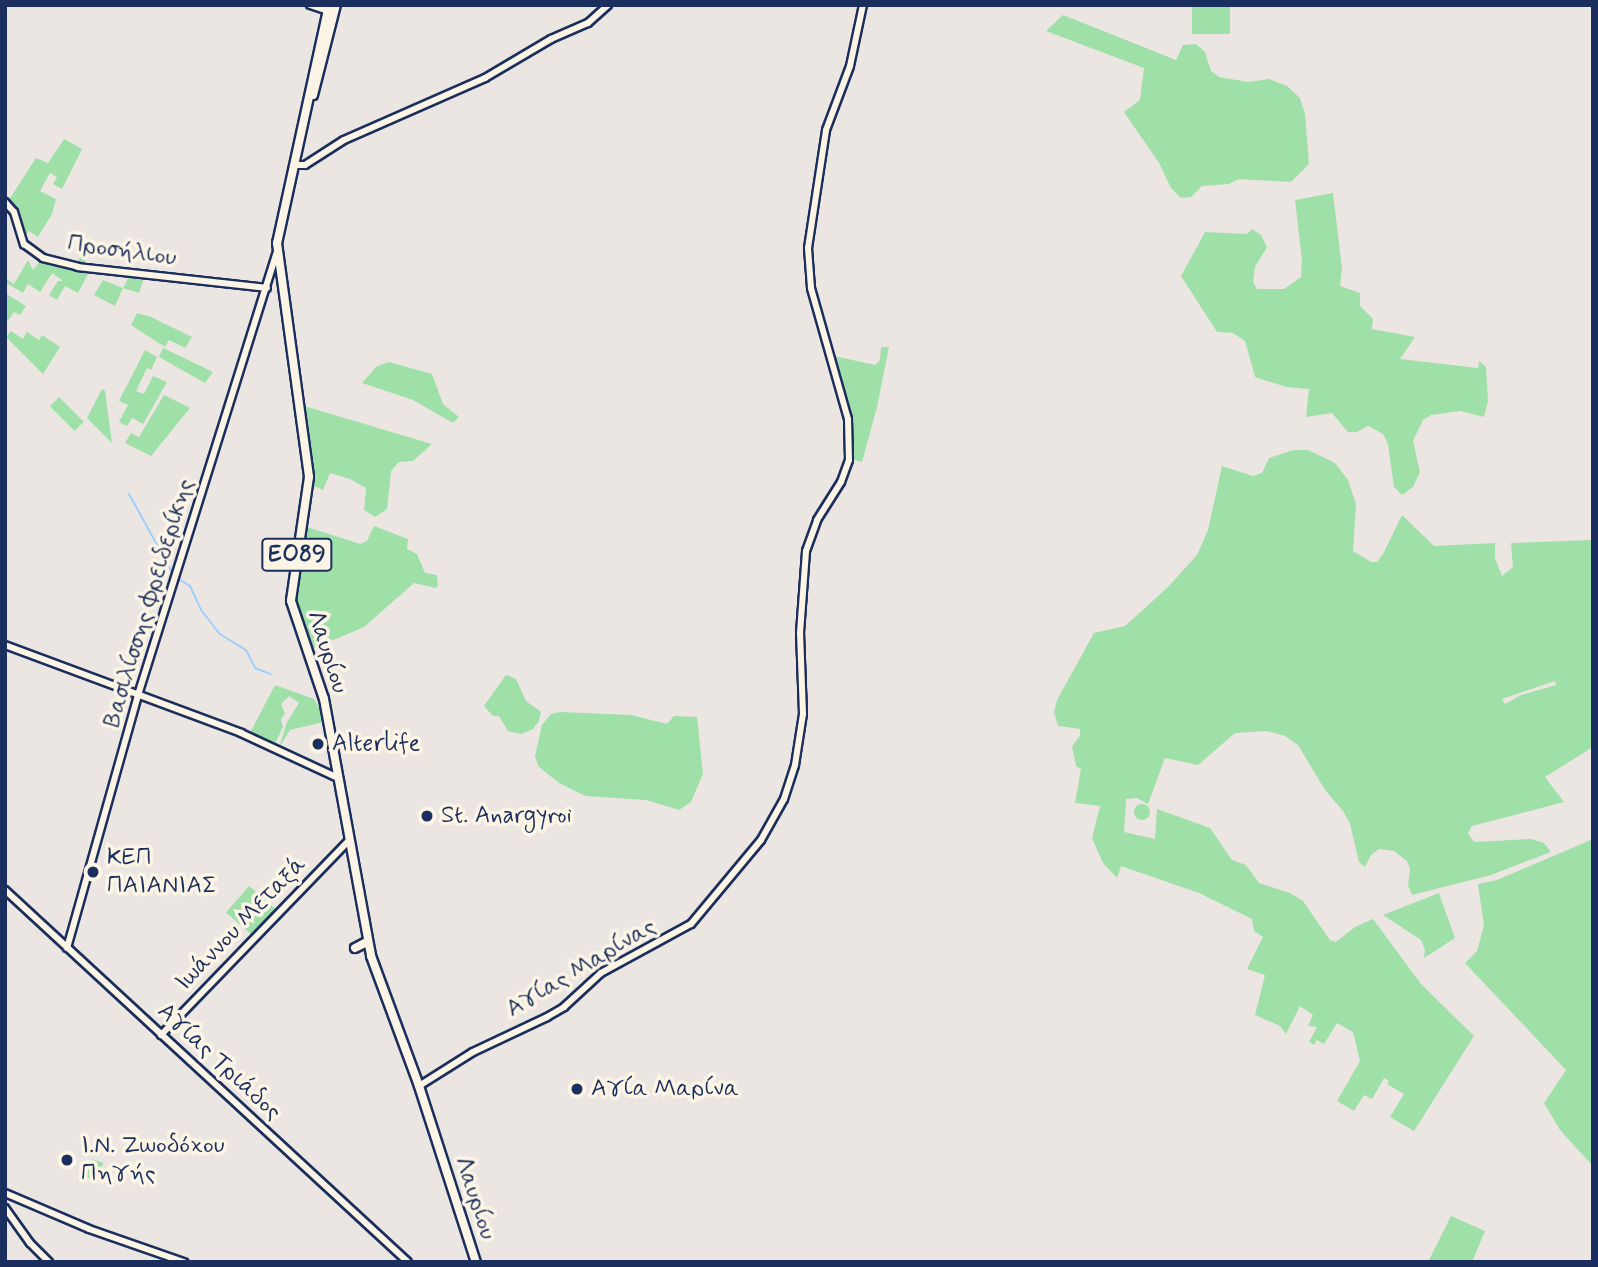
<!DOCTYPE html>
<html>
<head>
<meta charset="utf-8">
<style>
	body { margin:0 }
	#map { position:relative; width:1598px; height:1267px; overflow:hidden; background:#ece6e3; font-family:Mynerve,sans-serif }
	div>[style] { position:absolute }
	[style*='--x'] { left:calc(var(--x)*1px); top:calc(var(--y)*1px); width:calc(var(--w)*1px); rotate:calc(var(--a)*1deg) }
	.green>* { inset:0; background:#9fdfa8; transform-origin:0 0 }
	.round { border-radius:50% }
	.stream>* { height:2px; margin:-1px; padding:0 1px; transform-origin:1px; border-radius:1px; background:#9fcffb }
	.roads { filter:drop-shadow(2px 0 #1b2f5e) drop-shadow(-2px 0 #1b2f5e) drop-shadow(0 2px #1b2f5e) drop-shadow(0 -2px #1b2f5e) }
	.tertiary>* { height:6px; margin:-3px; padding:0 3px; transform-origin:3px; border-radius:3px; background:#fcf5e5 }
	.primary>* { height:8px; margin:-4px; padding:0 4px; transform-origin:4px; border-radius:4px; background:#fcf5e5 }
	.dots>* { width:19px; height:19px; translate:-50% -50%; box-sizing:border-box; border:4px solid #fcf5e5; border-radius:50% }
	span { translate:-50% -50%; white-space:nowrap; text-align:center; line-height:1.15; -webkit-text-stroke:7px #fcf5e5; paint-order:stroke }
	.shield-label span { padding:2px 5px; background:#fcf5e5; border:2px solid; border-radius:5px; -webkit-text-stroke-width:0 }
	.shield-label { font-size:23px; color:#1b2f5e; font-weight:700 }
	.street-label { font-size:24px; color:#1b2f5e }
	.poi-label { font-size:24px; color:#1b2f5e }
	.left { translate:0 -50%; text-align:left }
	.frame { position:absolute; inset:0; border:7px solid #1b2f5e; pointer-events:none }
</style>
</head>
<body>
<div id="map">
	<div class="green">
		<div style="left:1192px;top:5px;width:38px;height:29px"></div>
		<div style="clip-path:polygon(1063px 15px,1176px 60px,1183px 45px,1196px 44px,1205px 52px,1211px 71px,1219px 77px,1248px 82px,1269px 79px,1287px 86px,1300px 98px,1305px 114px,1309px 164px,1291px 182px,1239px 179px,1229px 184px,1202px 186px,1191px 197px,1181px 198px,1171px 188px,1159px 163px,1124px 112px,1140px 100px,1144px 68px,1046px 31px)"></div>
		<div style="clip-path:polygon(64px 139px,82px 149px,62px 189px,53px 184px,57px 177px,50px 173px,40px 191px,56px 199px,52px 214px,38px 237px,29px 231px,24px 237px,18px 214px,9px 200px,36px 158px,48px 163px)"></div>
		<div style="clip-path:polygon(1333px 193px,1342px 268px,1340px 286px,1360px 293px,1360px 306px,1373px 319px,1372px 329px,1415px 337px,1400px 359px,1478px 368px,1479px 361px,1486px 367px,1488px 401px,1484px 417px,1460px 411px,1431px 415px,1423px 420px,1413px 441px,1420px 472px,1413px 487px,1402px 495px,1394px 487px,1388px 444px,1383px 434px,1368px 426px,1357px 432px,1348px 432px,1332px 413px,1306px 417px,1309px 389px,1286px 387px,1255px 377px,1245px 341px,1233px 333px,1217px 332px,1181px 276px,1205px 232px,1247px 234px,1252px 229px,1261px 235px,1267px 247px,1255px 267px,1253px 282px,1257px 289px,1284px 289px,1301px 277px,1302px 260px,1295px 200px)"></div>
		<div style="clip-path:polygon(89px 239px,93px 241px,82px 268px,90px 270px,78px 293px,65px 286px,57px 300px,49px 295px,58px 281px,63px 281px,52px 273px,40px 292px,28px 284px,23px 293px,8px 284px,5px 289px,5px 278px,14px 284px,28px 260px,33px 270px,41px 260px,75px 268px)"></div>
		<div style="clip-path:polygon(130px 275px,144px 278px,139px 293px,123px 288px,115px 306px,94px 295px,103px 280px,123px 288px)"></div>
		<div style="clip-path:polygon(5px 293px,26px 306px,20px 315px,14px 312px,8px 321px,5px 319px)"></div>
		<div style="clip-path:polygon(137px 313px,151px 317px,192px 337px,185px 348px,169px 340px,165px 347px,131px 325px)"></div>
		<div style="clip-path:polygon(11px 331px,23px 339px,27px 332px,39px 340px,42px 335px,60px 347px,43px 374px,6px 337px)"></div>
		<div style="clip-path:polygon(881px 347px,889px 347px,877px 407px,862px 462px,851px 459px,850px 421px,834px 356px,875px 365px,880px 360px)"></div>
		<div style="clip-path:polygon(163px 348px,180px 356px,213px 372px,205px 383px,159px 357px)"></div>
		<div style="clip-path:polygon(145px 350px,157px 357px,151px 370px,147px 368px,136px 391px,144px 394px,153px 376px,167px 382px,143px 424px,132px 418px,127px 426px,119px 422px,128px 405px,119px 401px)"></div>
		<div style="clip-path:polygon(389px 362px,432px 374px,443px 404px,459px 417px,453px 423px,413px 400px,362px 383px,377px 366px)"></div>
		<div style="clip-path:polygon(102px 389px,105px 391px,112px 443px,87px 418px)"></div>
		<div style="clip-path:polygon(164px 395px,190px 408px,151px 456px,125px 443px,131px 433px,139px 437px)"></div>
		<div style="left:59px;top:397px;width:35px;height:13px;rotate:45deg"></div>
		<div style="clip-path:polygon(304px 406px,432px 444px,413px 461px,399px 462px,391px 471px,387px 509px,375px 517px,364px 510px,366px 488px,350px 479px,330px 473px,323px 490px,311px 485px,301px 407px)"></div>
		<div style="clip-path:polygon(evenodd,1293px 450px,1308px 450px,1335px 463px,1348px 480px,1356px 504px,1353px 551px,1371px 562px,1377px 562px,1383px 554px,1402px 515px,1434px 546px,1495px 543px,1495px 558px,1502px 576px,1513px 567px,1511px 543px,1593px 540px,1593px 747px,1545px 777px,1564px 802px,1472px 826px,1468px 833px,1474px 842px,1531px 839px,1544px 843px,1551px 852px,1491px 875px,1412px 895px,1408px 886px,1410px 869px,1407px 861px,1394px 851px,1379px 849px,1371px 855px,1365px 867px,1359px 862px,1350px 824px,1343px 811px,1325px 790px,1298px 745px,1285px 736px,1266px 731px,1235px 733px,1198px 765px,1165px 758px,1148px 804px,1137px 798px,1126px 799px,1124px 832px,1155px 839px,1157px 809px,1210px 828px,1232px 860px,1246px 865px,1259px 883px,1290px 893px,1303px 901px,1330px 940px,1336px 942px,1355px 927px,1373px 919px,1421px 984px,1474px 1036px,1414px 1131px,1390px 1117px,1404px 1094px,1387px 1084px,1389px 1081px,1384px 1078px,1372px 1099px,1364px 1095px,1354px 1111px,1337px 1101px,1360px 1061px,1353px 1032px,1337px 1023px,1324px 1044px,1317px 1040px,1314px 1045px,1309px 1042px,1317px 1027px,1308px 1026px,1313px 1015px,1300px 1006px,1286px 1034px,1280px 1026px,1255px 1015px,1265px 975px,1247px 969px,1263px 937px,1254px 931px,1252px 919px,1199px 893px,1121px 866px,1117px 878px,1103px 863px,1092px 838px,1100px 806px,1075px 803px,1081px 769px,1076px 766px,1072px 746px,1080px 736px,1080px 729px,1058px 726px,1054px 712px,1057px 700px,1094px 633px,1125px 626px,1167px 588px,1197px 555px,1208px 530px,1222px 466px,1253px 476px,1262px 473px,1269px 458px,1293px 450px,1555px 681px,1556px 685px,1521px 695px,1505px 704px,1502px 699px,1555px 681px)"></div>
		<div style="clip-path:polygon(304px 526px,360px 544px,367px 541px,374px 526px,408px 539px,407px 549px,417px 554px,425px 573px,437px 575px,438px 585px,436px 588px,414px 583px,364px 627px,312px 649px,294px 590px)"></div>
		<div style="clip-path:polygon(506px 675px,516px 679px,526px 701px,541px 712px,539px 721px,533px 729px,521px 734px,508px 731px,499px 716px,493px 716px,484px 706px)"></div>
		<div style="clip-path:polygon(275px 685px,314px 699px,323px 714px,323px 722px,290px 730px,279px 748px,287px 722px,299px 703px,289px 696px,281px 704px,285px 714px,281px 719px,283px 727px,275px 744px,250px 733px)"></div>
		<div style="clip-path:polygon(560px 712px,631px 715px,667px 724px,674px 716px,697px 717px,703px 774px,691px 802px,679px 810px,646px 800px,585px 796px,559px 783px,538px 766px,535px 756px,542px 725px,551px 714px)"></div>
		<div class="round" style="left:1134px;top:804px;width:16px;height:16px"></div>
		<div style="clip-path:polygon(1593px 839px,1593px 1166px,1560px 1130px,1544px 1103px,1566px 1070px,1465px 963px,1477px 951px,1484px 926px,1478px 884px,1497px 880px)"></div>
		<div style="left:249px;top:886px;width:37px;height:35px;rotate:41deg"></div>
		<div style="clip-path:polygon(1439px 893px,1455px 938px,1424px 958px,1425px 950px,1421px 940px,1383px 915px)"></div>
		<div style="left:92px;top:1159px;width:12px;height:19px;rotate:20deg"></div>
		<div style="clip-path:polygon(1451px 1216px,1485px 1231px,1472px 1262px,1428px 1262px)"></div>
	</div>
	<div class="stream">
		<div style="--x:129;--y:494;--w:89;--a:61.1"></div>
		<div style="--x:180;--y:580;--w:12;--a:31"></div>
		<div style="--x:190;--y:586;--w:26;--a:65"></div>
		<div style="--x:201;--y:610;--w:31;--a:52"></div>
		<div style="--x:220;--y:634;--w:31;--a:32"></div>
		<div style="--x:246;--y:650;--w:20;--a:63"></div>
		<div style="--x:255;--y:668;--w:17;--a:21"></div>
	</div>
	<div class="roads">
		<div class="tertiary">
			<div style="--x:310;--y:5;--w:23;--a:18"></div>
			<div style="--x:294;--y:165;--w:11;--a:0"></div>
			<div style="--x:305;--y:165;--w:46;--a:-32.7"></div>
			<div style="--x:344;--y:140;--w:154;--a:-23.7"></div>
			<div style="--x:485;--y:78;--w:77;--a:-30.6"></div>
			<div style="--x:551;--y:39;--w:40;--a:-23.4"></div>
			<div style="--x:588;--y:23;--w:27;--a:-42"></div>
			<div style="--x:5;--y:202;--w:13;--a:48"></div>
			<div style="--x:14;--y:212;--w:34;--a:73"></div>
			<div style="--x:24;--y:244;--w:24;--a:36"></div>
			<div style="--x:43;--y:258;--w:36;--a:14"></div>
			<div style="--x:78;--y:267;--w:190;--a:6.3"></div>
			<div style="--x:5;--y:645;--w:252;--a:20.4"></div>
			<div style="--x:241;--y:733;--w:107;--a:24.9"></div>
			<div style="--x:5;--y:890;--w:548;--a:42.71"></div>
			<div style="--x:67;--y:948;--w:263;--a:-74.3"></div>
			<div style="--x:138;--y:695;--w:464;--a:-72.6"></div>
			<div style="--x:161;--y:1035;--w:271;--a:-46"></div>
			<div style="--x:419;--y:1086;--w:64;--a:-32.2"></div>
			<div style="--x:473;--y:1052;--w:82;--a:-25.3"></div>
			<div style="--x:547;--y:1017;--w:20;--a:-30"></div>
			<div style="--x:564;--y:1007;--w:50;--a:-42.6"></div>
			<div style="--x:601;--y:973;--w:102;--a:-28.6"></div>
			<div style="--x:691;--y:924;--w:109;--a:-50.2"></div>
			<div style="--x:761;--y:840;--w:47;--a:-60.7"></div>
			<div style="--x:784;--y:799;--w:36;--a:-72"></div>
			<div style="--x:795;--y:765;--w:52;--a:-81.1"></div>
			<div style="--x:803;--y:714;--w:81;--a:-92.1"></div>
			<div style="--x:800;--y:633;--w:82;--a:-85.8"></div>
			<div style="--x:806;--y:551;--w:33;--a:-70"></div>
			<div style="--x:817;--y:520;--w:45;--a:-57.7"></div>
			<div style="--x:841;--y:482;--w:23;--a:-70"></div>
			<div style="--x:849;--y:460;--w:41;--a:-91.4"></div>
			<div style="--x:848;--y:419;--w:136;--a:-105.8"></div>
			<div style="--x:811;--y:288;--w:40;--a:-94.3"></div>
			<div style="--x:808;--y:248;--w:119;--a:-81.3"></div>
			<div style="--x:826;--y:130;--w:68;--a:-69.4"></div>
			<div style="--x:850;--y:66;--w:62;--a:-78"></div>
			<div style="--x:5;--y:1193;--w:91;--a:23.2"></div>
			<div style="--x:89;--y:1229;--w:101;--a:19.2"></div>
			<div style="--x:5;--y:1208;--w:43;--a:54.5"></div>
			<div style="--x:30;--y:1243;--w:27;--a:45"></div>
		</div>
		<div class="primary">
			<div style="--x:329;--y:5;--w:244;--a:102.3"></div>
			<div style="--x:277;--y:243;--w:236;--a:82.2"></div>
			<div style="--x:309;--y:477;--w:125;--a:98.3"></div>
			<div style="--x:291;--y:601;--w:103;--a:71.4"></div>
			<div style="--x:324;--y:699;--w:261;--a:79.6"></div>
			<div style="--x:371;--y:956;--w:139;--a:69.7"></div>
			<div style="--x:419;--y:1086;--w:185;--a:72.1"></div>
			<div style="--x:313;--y:95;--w:93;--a:-75.7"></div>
			<div style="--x:355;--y:948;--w:13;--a:-27"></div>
		</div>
	</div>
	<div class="dots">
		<div style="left:318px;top:744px;background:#1b2f5e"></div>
		<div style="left:427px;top:816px;background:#1b2f5e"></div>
		<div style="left:93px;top:872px;background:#1b2f5e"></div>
		<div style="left:577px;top:1089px;background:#1b2f5e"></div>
		<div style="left:67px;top:1160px;background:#1b2f5e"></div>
	</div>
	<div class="shield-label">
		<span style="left:297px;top:555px">ΕΟ89</span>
	</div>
	<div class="street-label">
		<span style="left:122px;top:251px;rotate:8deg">Προσήλιου</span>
		<span style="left:149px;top:603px;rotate:-73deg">Βασιλίσσης Φρειδερίκης</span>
		<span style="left:327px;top:652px;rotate:72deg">Λαυρίου</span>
		<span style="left:241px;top:924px;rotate:-46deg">Ιωάννου Μεταξά</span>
		<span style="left:581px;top:968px;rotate:-31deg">Αγίας Μαρίνας</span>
		<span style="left:219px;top:1062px;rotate:43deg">Αγίας Τριάδος</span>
		<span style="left:475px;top:1198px;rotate:72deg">Λαυρίου</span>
	</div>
	<div class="poi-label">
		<span class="left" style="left:332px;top:744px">Alterlife</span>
		<span class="left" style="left:441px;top:816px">St. Anargyroi</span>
		<span class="left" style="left:107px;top:872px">ΚΕΠ<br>ΠΑΙΑΝΙΑΣ</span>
		<span class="left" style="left:591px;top:1089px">Αγία Μαρίνα</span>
		<span class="left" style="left:81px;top:1160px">Ι.Ν. Ζωοδόχου<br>Πηγής</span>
	</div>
	<div class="frame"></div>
</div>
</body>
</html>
